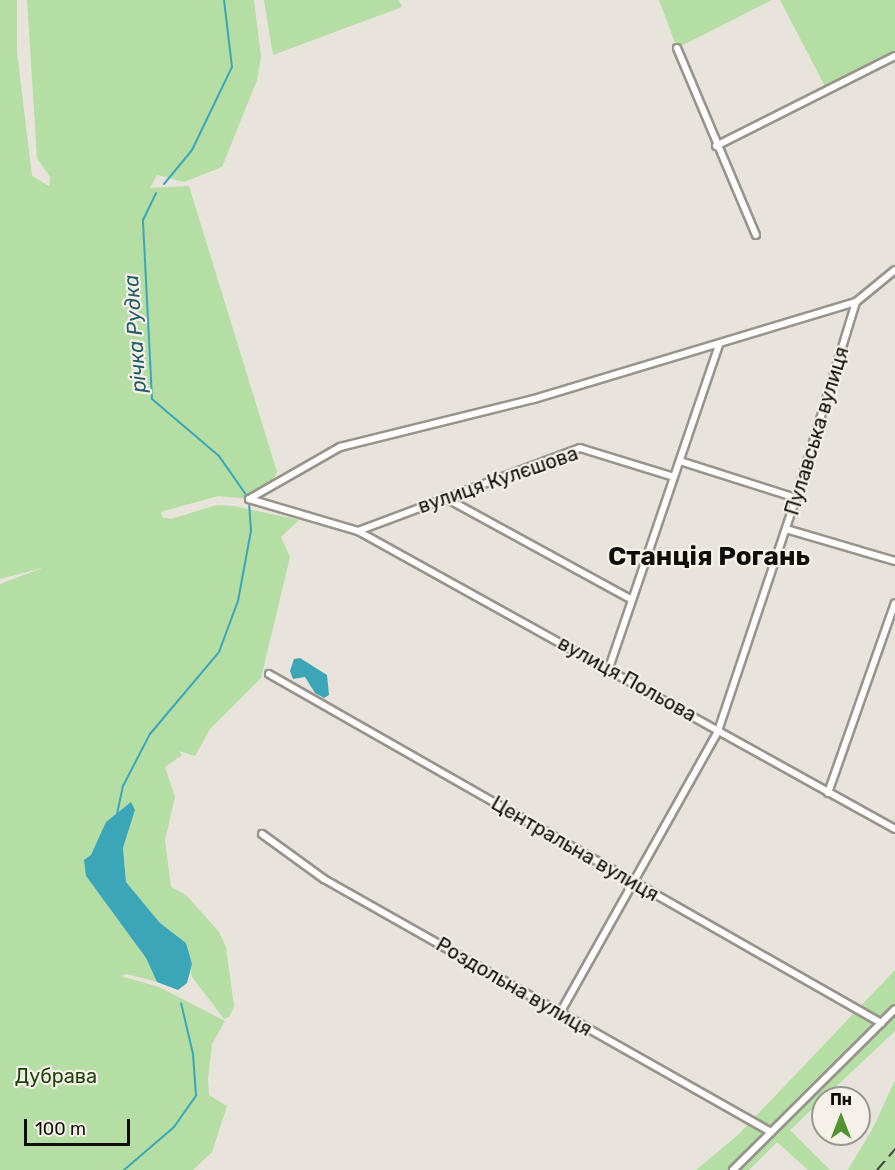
<!DOCTYPE html>
<html>
<head>
<meta charset="utf-8">
<style>
	body { margin:0 }
	#map { position:relative; width:895px; height:1170px; overflow:hidden; background:#e8e3db; font-family:Rubik,sans-serif }
	div>[style] { position:absolute }
	[style*='--x'] { left:calc(var(--x)*1px); top:calc(var(--y)*1px); width:calc(var(--w)*1px); rotate:calc(var(--a)*1deg) }
	.green>* { inset:0; background:#b4dea4 }
	.water>* { inset:0; background:#3ca6b9 }
	.stream>* { height:2px; margin:-1px; padding:0 1px; transform-origin:1px; border-radius:1px; background:#3ca6b9 }
	.roads { filter:drop-shadow(2px 0 #98948c) drop-shadow(-2px 0 #98948c) drop-shadow(0 2px #98948c) drop-shadow(0 -2px #98948c) }
	.street>* { height:6px; margin:-3px; padding:0 3px; transform-origin:3px; border-radius:3px; background:#fff }
	.rail>* { height:2px; margin-top:-1px; transform-origin:0; background:repeating-linear-gradient(90deg,#484642 0 12px,transparent 0 18px) }
	span { translate:-50% -50%; white-space:nowrap; text-align:center; line-height:1.15; -webkit-text-stroke:4.5px #f5f0e8; paint-order:stroke }
	.street-label { font-size:20px; color:#0f0e0b }
	.park-label { font-size:20px; color:#1e420b }
	.water-label { font-size:21px; color:#245d68; font-style:italic }
	.district-label { font-size:26px; color:#0f0e0b; font-weight:700 }
	.north { position:absolute; left:811px; top:1086px; width:60px; height:60px; box-sizing:border-box; background:#f5f0e8; border:2px solid #999690; border-radius:50%; rotate:0deg; font-size:16px; font-weight:700; line-height:24px; text-align:center; color:#0f0e0b }
	.north::after { content:''; display:block; margin:auto; width:21px; height:27px; background:#539131; clip-path:polygon(50% 0,100% 100%,50% 72%,0 100%) }
	.scale { position:absolute; left:24px; top:1119px; width:106px; height:27px; box-sizing:border-box; border:3px solid #0f0e0b; border-top:0; padding-left:8px; font-size:18px; line-height:21px; white-space:nowrap; color:#0f0e0b; -webkit-text-stroke:4px #f5f0e8; paint-order:stroke }
</style>
</head>
<body>
<div id="map">
	<div class="green">
		<div style="clip-path:polygon(0 0,17px 0,17px 52px,32px 176px,49px 186px,50px 177px,37px 158px,27px 0,254px 0,261px 57px,257px 80px,222px 167px,184px 182px,157px 175px,150px 188px,189px 186px,277px 472px,270px 487px,249px 499px,218px 496px,161px 512px,162px 517px,171px 519px,217px 505px,234px 506px,299px 520px,281px 537px,290px 557px,261px 678px,210px 729px,195px 756px,179px 751px,182px 755px,165px 767px,175px 797px,165px 840px,171px 887px,186px 895px,219px 932px,226px 947px,234px 1006px,229px 1017px,224px 1019px,192px 977px,186px 943px,160px 923px,126px 882px,123px 848px,135px 810px,131px 803px,106px 822px,86px 876px,146px 958px,157px 982px,127px 974px,121px 976px,159px 987px,225px 1021px,212px 1044px,208px 1079px,209px 1095px,227px 1106px,212px 1152px,193px 1170px,0 1170px,0 584px,45px 567px,0 579px)"></div>
		<div style="clip-path:polygon(264px 0,399px 0,402px 7px,273px 55px)"></div>
		<div style="clip-path:polygon(659px 0,772px 0,677px 48px)"></div>
		<div style="clip-path:polygon(780px 0,895px 0,895px 56px,827px 90px)"></div>
		<div style="clip-path:polygon(895px 970px,895px 1031px,790px 1130px,830px 1170px,808px 1170px,777px 1142px,749px 1170px,696px 1170px,738px 1135px)"></div>
		<div style="clip-path:polygon(895px 1080px,895px 1170px,848px 1170px,874px 1126px)"></div>
	</div>
	<div class="water">
		<div style="clip-path:polygon(300px 658px,327px 675px,329px 695px,324px 698px,315px 693px,305px 677px,293px 679px,290px 671px,294px 659px)"></div>
		<div style="clip-path:polygon(131px 802px,135px 810px,123px 848px,126px 882px,160px 923px,186px 943px,192px 964px,187px 983px,178px 990px,157px 982px,146px 958px,86px 876px,84px 860px,91px 855px,106px 822px)"></div>
	</div>
	<div class="stream">
		<div style="--x:164;--y:184;--w:44;--a:-50.5"></div>
		<div style="--x:192;--y:150;--w:92;--a:-64.3"></div>
		<div style="--x:232;--y:67;--w:67;--a:-96.8"></div>
		<div style="--x:117;--y:814;--w:29;--a:-78"></div>
		<div style="--x:123;--y:786;--w:59;--a:-62.6"></div>
		<div style="--x:150;--y:734;--w:107;--a:-49.9"></div>
		<div style="--x:219;--y:652;--w:54;--a:-69.6"></div>
		<div style="--x:238;--y:601;--w:71;--a:-79.5"></div>
		<div style="--x:251;--y:531;--w:32;--a:-94"></div>
		<div style="--x:249;--y:499;--w:52;--a:-124.9"></div>
		<div style="--x:219;--y:456;--w:88;--a:-139.6"></div>
		<div style="--x:152;--y:399;--w:179;--a:-92.9"></div>
		<div style="--x:143;--y:220;--w:30;--a:-64"></div>
		<div style="--x:124;--y:1170;--w:66;--a:-40.7"></div>
		<div style="--x:174;--y:1127;--w:39;--a:-55"></div>
		<div style="--x:196;--y:1095;--w:41;--a:-94.2"></div>
		<div style="--x:193;--y:1054;--w:52;--a:-103.2"></div>
	</div>
	<div class="roads">
		<div class="street">
			<div style="--x:677;--y:48;--w:203;--a:67.1"></div>
			<div style="--x:716;--y:146;--w:200;--a:-26.7"></div>
			<div style="--x:680;--y:461;--w:122;--a:17.7"></div>
			<div style="--x:444;--y:497;--w:214;--a:28.7"></div>
			<div style="--x:249;--y:499;--w:114;--a:16.4"></div>
			<div style="--x:358;--y:531;--w:614;--a:29.03"></div>
			<div style="--x:249;--y:499;--w:105;--a:-29.7"></div>
			<div style="--x:340;--y:447;--w:200;--a:-13.9"></div>
			<div style="--x:534;--y:399;--w:336;--a:-16.8"></div>
			<div style="--x:856;--y:302;--w:50;--a:-39.4"></div>
			<div style="--x:786;--y:529;--w:114;--a:16.4"></div>
			<div style="--x:358;--y:531;--w:237;--a:-20.5"></div>
			<div style="--x:580;--y:448;--w:98;--a:17.1"></div>
			<div style="--x:609;--y:668;--w:341;--a:-71.2"></div>
			<div style="--x:269;--y:674;--w:705;--a:29.69"></div>
			<div style="--x:828;--y:793;--w:201;--a:-70.6"></div>
			<div style="--x:262;--y:834;--w:77;--a:36"></div>
			<div style="--x:324;--y:879;--w:514;--a:29.51"></div>
			<div style="--x:560;--y:1013;--w:323;--a:-60.7"></div>
			<div style="--x:718;--y:731;--w:246;--a:-71.5"></div>
			<div style="--x:796;--y:498;--w:205;--a:-73"></div>
			<div style="--x:733;--y:1170;--w:228;--a:-44.8"></div>
		</div>
	</div>
	<div class="rail">
		<div style="--x:877;--y:1170;--w:28;--a:-49"></div>
	</div>
	<div class="street-label">
		<span style="left:817px;top:431px;rotate:-73deg">Пулавська вулиця</span>
		<span style="left:498px;top:480px;rotate:-19deg">вулиця Кулєшова</span>
		<span style="left:627px;top:679px;rotate:29deg">вулиця Польова</span>
		<span style="left:575px;top:849px;rotate:30deg">Центральна вулиця</span>
		<span style="left:514px;top:987px;rotate:30deg">Роздольна вулиця</span>
	</div>
	<div class="park-label">
		<span style="left:56px;top:1076px">Дубрава</span>
	</div>
	<div class="water-label">
		<span style="left:135px;top:334px;rotate:-94deg">річка Рудка</span>
	</div>
	<div class="district-label">
		<span style="left:709px;top:557px">Станція Рогань</span>
	</div>
	<div class="north">Пн</div>
	<div class="scale">100 m</div>
</div>
</body>
</html>
